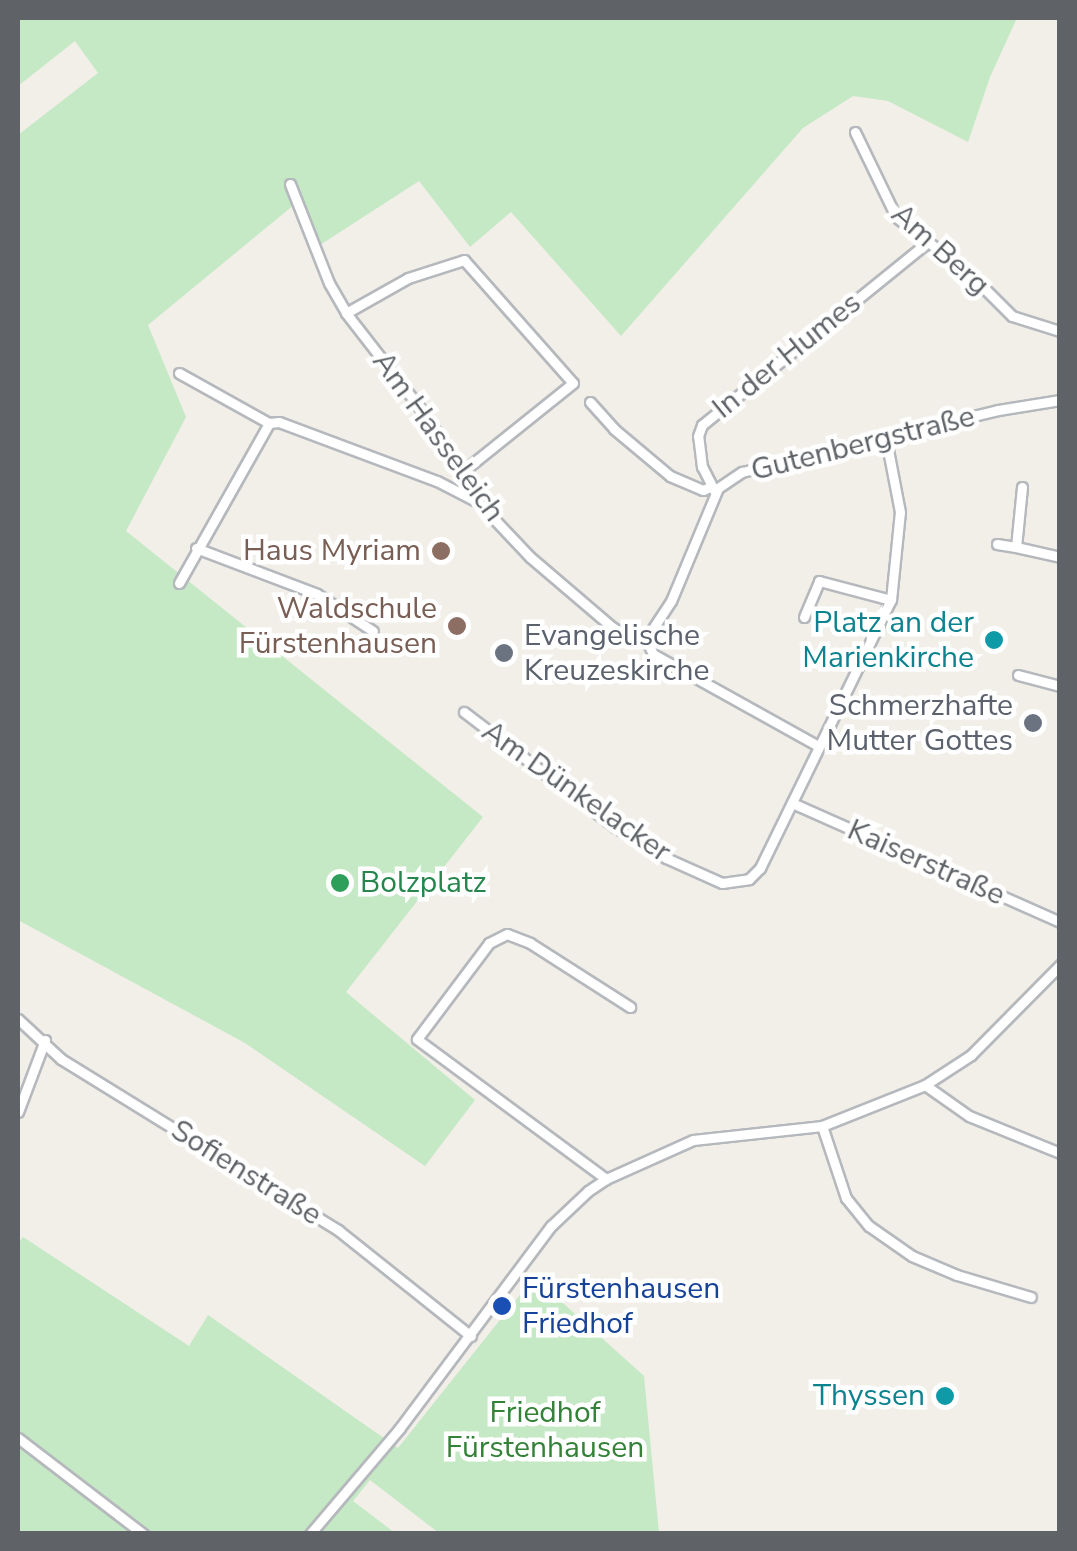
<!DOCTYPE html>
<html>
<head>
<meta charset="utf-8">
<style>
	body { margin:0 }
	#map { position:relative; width:1077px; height:1551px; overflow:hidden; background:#f1efe8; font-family:"Nunito Sans",sans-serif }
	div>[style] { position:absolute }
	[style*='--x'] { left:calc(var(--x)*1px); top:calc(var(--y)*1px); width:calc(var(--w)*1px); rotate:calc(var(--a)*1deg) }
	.green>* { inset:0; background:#c5e8c5 }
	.roads { filter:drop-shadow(2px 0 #b5b8bc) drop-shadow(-2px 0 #b5b8bc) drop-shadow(0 2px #b5b8bc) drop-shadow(0 -2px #b5b8bc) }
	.minor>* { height:9px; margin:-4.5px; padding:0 4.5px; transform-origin:4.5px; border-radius:4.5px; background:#fff }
	.dots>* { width:28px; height:28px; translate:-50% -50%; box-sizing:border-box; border:5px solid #fff; border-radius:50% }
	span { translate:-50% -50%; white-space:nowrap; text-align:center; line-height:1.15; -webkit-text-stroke:9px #fff; paint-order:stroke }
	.street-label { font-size:30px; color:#5f6368 }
	.education-label { font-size:30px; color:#785e54 }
	.right { translate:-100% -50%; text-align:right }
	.culture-label { font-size:30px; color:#0d838f }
	.worship-label { font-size:30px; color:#5b616d }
	.left { translate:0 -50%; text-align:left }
	.leisure-label { font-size:30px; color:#27864d }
	.transit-label { font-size:30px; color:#164399 }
	.park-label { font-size:30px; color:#348238 }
	.frame { position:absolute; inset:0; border:20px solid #5f6368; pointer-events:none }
</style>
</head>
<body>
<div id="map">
	<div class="green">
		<div style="clip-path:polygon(18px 18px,1017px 18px,990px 77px,968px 142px,888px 101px,853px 96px,803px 128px,621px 336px,511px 212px,470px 247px,419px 181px,320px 245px,301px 199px,148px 325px,186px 417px,126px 531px,483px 817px,346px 992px,475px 1100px,425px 1166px,245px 1043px,18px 920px,18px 135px,98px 73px,75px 41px,18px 86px)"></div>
		<div style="clip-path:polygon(23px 1237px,189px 1346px,208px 1315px,398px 1448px,534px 1277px,644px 1376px,659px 1533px,439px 1533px,370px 1480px,353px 1501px,395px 1533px,18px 1534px,18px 1244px)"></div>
	</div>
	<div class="roads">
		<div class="minor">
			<div style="--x:855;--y:132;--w:94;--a:64.2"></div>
			<div style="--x:896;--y:217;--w:95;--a:37.7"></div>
			<div style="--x:971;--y:275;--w:58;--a:45"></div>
			<div style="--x:1012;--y:316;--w:50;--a:17.4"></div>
			<div style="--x:290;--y:184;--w:106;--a:68.5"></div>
			<div style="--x:329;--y:283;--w:34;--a:60"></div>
			<div style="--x:346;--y:313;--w:120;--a:52.1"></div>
			<div style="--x:420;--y:408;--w:76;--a:55.7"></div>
			<div style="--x:463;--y:471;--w:33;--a:65"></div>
			<div style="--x:477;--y:501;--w:77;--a:46.6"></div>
			<div style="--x:530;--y:557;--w:108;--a:40.5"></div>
			<div style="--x:612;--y:627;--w:26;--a:31"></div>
			<div style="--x:634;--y:640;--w:12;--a:-5"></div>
			<div style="--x:346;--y:313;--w:71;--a:-29.4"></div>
			<div style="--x:408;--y:278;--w:59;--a:-17.8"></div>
			<div style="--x:464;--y:260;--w:164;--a:48.5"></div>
			<div style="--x:573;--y:383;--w:141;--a:141.3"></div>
			<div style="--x:179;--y:373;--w:103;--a:29.1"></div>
			<div style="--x:269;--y:423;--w:10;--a:-6"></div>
			<div style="--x:279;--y:422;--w:169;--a:20.5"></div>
			<div style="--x:437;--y:481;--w:42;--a:27.2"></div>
			<div style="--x:590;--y:402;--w:36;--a:48"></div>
			<div style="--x:614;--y:429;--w:73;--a:40"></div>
			<div style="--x:670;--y:476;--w:36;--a:23"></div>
			<div style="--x:703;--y:490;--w:8;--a:-23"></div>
			<div style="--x:1022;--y:487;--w:60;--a:95.7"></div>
			<div style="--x:1016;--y:547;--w:45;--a:12.8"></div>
			<div style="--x:715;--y:492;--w:28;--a:-117"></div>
			<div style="--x:702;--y:467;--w:31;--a:-97"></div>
			<div style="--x:698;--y:436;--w:12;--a:-70"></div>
			<div style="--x:702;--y:425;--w:291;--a:-39"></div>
			<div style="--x:997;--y:544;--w:19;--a:9"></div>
			<div style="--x:196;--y:548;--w:129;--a:20.8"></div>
			<div style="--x:317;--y:594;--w:67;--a:33.5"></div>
			<div style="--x:179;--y:583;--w:184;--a:-60.6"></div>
			<div style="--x:804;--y:617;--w:39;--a:-67"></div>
			<div style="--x:819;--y:581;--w:74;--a:14.8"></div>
			<div style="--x:646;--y:639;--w:45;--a:-56.7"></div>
			<div style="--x:671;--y:601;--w:122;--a:-67.4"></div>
			<div style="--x:718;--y:488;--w:29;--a:-34"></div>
			<div style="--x:742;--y:472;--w:263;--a:-13.6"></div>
			<div style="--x:998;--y:410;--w:63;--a:-9.2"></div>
			<div style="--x:646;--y:639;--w:17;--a:65"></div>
			<div style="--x:653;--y:654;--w:189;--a:29.1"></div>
			<div style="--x:1018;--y:675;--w:43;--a:14.7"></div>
			<div style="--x:464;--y:712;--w:190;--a:37.3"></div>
			<div style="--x:615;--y:827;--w:60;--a:31.3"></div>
			<div style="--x:666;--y:858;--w:61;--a:24.1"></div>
			<div style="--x:722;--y:883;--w:27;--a:-8"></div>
			<div style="--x:749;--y:879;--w:16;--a:-45"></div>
			<div style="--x:760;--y:868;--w:298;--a:-64"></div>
			<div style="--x:891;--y:600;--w:88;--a:-84.2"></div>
			<div style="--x:900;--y:512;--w:74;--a:-100.9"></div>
			<div style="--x:792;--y:803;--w:293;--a:23.9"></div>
			<div style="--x:18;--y:1019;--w:59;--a:42.9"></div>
			<div style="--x:61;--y:1059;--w:326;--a:31.7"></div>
			<div style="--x:338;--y:1230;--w:170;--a:38.6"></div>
			<div style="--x:925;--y:1085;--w:54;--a:35.2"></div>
			<div style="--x:969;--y:1116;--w:98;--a:22.1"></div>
			<div style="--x:18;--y:1112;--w:77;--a:-69.4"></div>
			<div style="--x:822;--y:1126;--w:76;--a:71.6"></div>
			<div style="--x:846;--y:1198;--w:36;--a:51"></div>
			<div style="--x:869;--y:1226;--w:52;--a:34.9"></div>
			<div style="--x:912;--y:1256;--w:49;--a:22.9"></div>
			<div style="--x:957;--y:1275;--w:77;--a:16.6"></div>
			<div style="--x:606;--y:1179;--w:235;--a:-143.5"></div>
			<div style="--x:417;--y:1039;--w:120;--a:-53.1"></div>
			<div style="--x:489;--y:943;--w:20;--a:-27"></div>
			<div style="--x:507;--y:934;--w:25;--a:21"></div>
			<div style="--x:530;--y:943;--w:119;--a:32.6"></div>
			<div style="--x:18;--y:1438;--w:158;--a:37.5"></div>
			<div style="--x:310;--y:1534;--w:138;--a:-49.7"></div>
			<div style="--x:399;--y:1429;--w:254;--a:-53.2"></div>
			<div style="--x:551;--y:1226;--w:51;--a:-43.4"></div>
			<div style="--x:588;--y:1191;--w:22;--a:-34"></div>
			<div style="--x:606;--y:1179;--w:95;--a:-24.1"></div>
			<div style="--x:693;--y:1140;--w:130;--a:-6.2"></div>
			<div style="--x:822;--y:1126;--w:111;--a:-21.7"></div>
			<div style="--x:925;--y:1085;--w:55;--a:-33.1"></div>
			<div style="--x:971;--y:1055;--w:127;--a:-45.3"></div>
		</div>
	</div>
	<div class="dots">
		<div style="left:441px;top:551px;background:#8d6e63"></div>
		<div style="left:457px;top:626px;background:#8d6e63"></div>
		<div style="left:994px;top:640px;background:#0f9aa8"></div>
		<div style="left:504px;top:653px;background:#6b7280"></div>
		<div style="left:1033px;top:723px;background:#6b7280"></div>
		<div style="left:340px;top:883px;background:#2e9e5b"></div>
		<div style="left:502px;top:1306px;background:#1a4fb4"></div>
		<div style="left:945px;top:1396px;background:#0f9aa8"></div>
	</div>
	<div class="street-label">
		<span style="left:940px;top:250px;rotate:42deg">Am Berg</span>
		<span style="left:787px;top:356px;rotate:-39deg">In der Humes</span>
		<span style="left:438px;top:437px;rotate:54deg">Am Hasseleich</span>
		<span style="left:863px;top:444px;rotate:-14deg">Gutenbergstraße</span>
		<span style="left:576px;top:792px;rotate:35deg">Am Dünkelacker</span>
		<span style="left:926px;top:863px;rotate:24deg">Kaiserstraße</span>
		<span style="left:246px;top:1173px;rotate:32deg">Sofienstraße</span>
	</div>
	<div class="education-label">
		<span class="right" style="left:421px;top:551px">Haus Myriam</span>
		<span class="right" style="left:437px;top:626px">Waldschule<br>Fürstenhausen</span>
	</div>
	<div class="culture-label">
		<span class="right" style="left:974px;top:640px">Platz an der<br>Marienkirche</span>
		<span class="right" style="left:925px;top:1396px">Thyssen</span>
	</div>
	<div class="worship-label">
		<span class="left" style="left:524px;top:653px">Evangelische<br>Kreuzeskirche</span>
		<span class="right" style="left:1013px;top:723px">Schmerzhafte<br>Mutter Gottes</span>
	</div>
	<div class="leisure-label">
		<span class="left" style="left:360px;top:883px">Bolzplatz</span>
	</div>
	<div class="transit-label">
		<span class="left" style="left:522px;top:1306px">Fürstenhausen<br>Friedhof</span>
	</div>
	<div class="park-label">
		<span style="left:545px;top:1430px">Friedhof<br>Fürstenhausen</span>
	</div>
	<div class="frame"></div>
</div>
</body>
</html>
